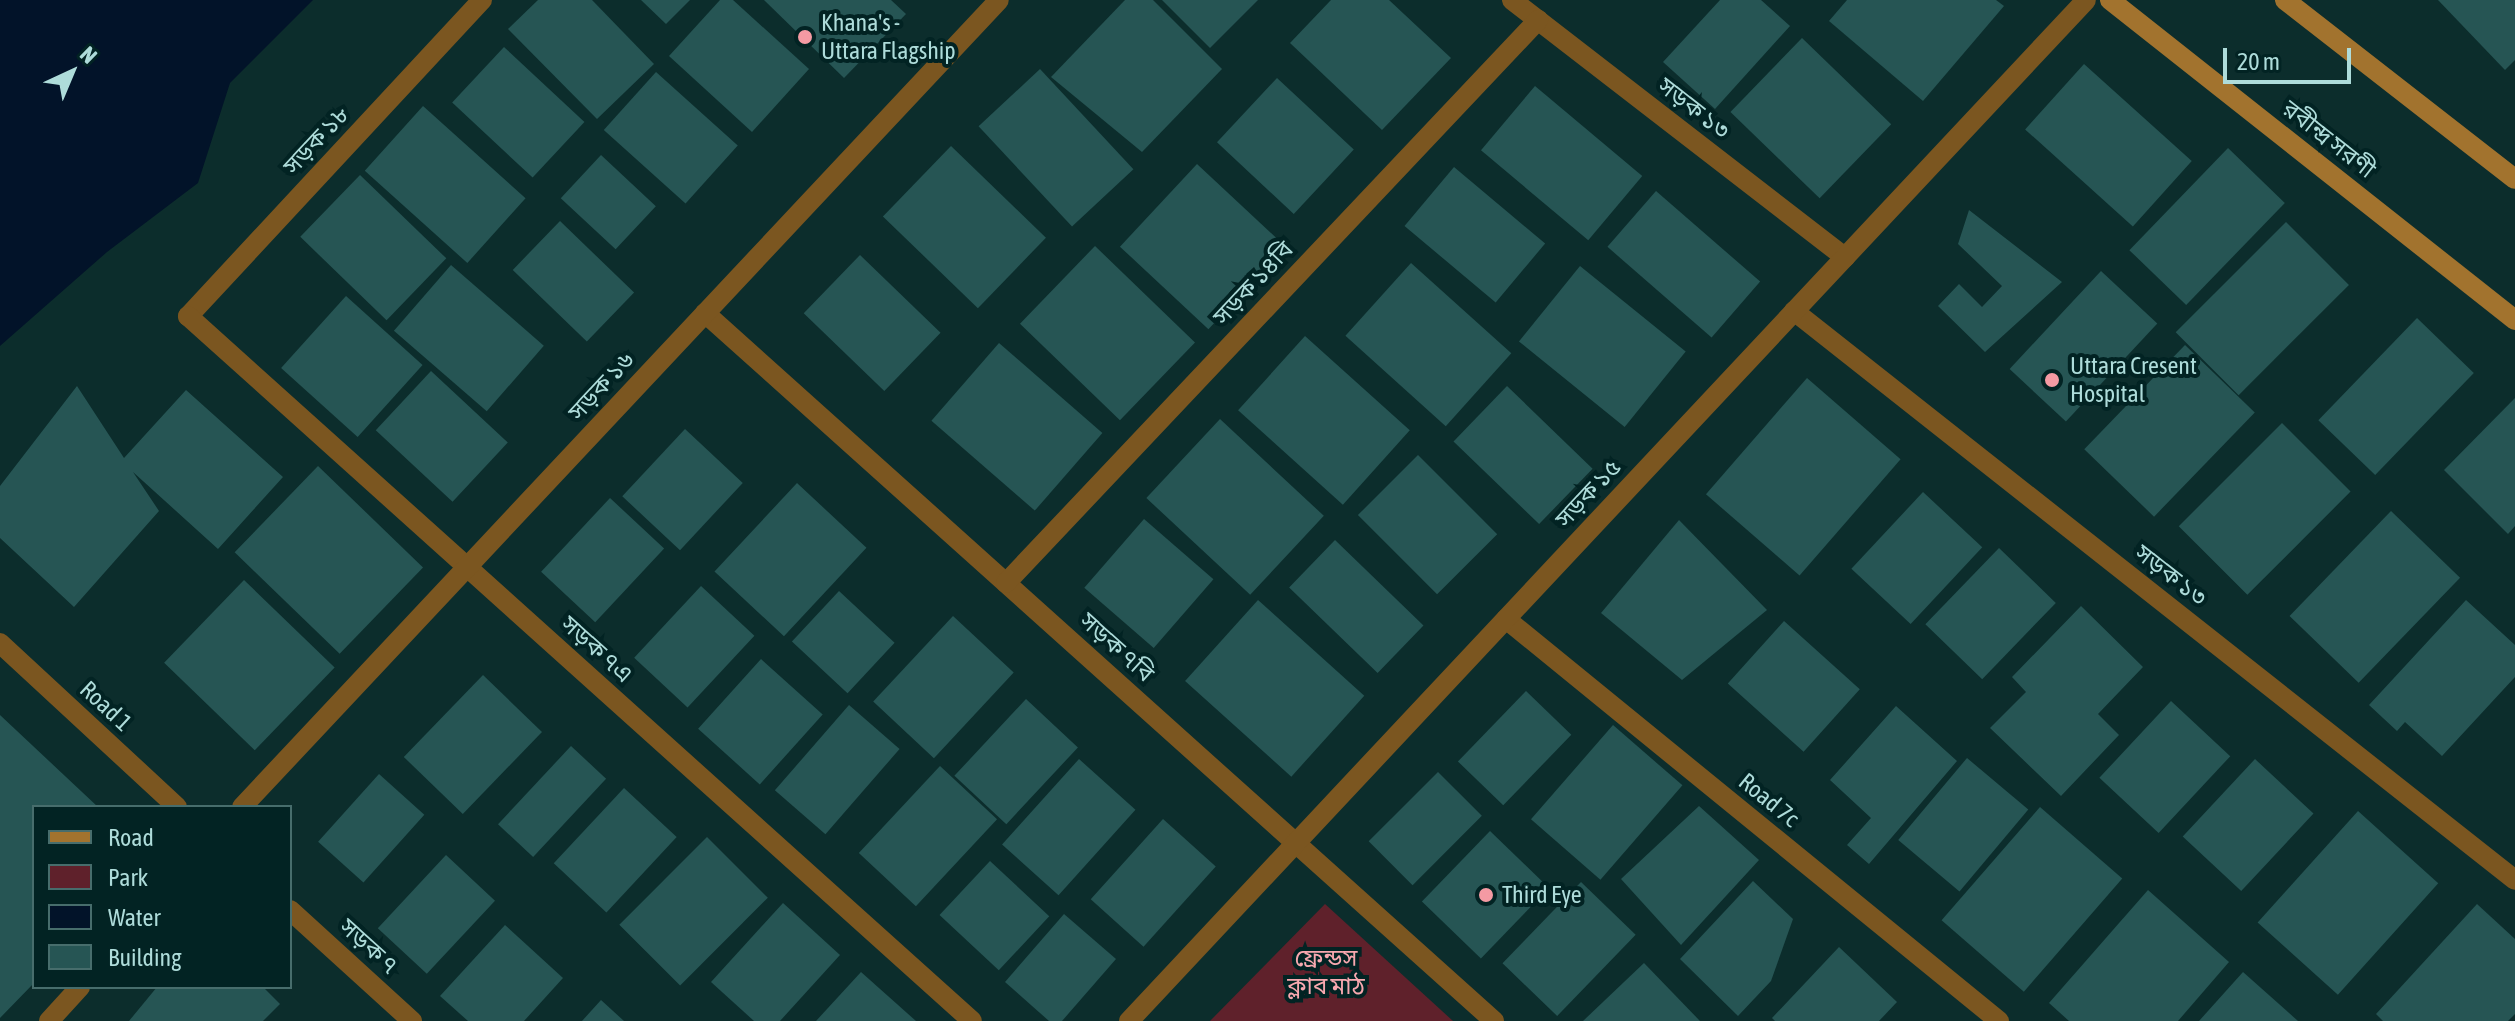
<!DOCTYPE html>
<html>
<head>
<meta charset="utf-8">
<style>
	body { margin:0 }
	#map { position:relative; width:2515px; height:1021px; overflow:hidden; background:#0c2d2c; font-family:"Asap Condensed","Noto Sans Bengali",sans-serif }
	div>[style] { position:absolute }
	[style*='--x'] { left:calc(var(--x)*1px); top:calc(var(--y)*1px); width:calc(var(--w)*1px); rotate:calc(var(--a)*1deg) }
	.green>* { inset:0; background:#5f212b }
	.water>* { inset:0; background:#021329 }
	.building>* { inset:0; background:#265554; transform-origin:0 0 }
	.street>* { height:20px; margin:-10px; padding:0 10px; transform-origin:10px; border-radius:10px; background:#7b5620 }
	.secondary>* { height:20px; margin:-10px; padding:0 10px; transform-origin:10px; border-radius:10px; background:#a2732e }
	.dots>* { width:22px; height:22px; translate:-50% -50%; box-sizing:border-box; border:4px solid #022323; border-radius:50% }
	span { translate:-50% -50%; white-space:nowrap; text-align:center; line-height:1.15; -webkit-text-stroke:8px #022323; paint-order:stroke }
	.poi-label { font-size:24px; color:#aedcda }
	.left { translate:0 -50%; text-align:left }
	.street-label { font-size:24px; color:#aedcda }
	.park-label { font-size:24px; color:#f8a8af }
	.legend { position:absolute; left:32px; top:805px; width:260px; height:184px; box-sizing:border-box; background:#022323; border:2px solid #476d6c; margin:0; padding:10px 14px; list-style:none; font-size:24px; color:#aedcda }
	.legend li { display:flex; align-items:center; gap:16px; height:40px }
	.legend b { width:40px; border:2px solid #476d6c }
	.north { position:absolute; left:32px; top:32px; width:80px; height:80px; -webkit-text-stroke:6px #022323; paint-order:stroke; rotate:44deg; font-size:22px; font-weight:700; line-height:32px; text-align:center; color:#aedcda }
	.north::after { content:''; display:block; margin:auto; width:28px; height:36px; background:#aedcda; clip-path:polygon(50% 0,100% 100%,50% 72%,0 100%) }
	.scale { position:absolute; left:2223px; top:48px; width:128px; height:36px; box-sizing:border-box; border:4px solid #aedcda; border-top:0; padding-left:10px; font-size:24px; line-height:28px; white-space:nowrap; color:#aedcda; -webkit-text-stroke:6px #022323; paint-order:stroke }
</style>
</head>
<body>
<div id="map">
	<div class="green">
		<div style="clip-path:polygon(1325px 904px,1453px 1021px,1210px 1021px)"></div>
	</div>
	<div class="water">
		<div style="clip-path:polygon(0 0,313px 0,230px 83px,198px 183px,107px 252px,0 346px)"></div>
	</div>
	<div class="building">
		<div style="clip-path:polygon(538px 0,592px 0,654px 64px,597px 119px,508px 29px)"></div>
		<div style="clip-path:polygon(641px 0,690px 0,666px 24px)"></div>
		<div style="clip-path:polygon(720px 0,733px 0,809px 69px,752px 132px,669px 56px)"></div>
		<div style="clip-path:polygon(764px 0,891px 0,906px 14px,844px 78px)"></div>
		<div style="clip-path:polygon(1125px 0,1153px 0,1222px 69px,1142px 152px,1051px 77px)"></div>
		<div style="clip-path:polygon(1162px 0,1258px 0,1210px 48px)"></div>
		<div style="clip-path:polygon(1331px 0,1389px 0,1451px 58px,1382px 130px,1290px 43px)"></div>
		<div style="clip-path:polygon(1720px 0,1761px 0,1790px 26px,1715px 109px,1663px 62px)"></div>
		<div style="clip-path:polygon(1847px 0,1996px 0,2004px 6px,1923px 101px,1829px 21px)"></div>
		<div style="clip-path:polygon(2438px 0,2515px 0,2515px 60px,2505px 70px)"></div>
		<div style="left:1802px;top:38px;width:124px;height:103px;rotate:44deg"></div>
		<div style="left:504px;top:47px;width:110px;height:76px;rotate:43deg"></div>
		<div style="left:2084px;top:64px;width:145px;height:88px;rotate:42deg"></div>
		<div style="left:1040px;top:69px;width:137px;height:84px;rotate:47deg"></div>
		<div style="left:656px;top:72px;width:110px;height:78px;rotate:42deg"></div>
		<div style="left:1277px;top:78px;width:105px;height:88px;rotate:43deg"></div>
		<div style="left:1535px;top:86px;width:140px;height:84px;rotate:40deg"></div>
		<div style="left:423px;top:106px;width:138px;height:87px;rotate:42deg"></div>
		<div style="left:951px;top:146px;width:132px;height:98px;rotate:44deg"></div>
		<div style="left:2228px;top:148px;width:79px;height:142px;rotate:44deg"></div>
		<div style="left:601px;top:155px;width:75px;height:59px;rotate:43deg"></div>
		<div style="left:1197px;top:164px;width:121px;height:113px;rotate:43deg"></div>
		<div style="left:1454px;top:167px;width:119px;height:77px;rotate:40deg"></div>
		<div style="left:360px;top:175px;width:120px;height:86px;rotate:44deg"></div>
		<div style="left:1656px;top:191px;width:138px;height:74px;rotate:41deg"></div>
		<div style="clip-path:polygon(1969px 210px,2062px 282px,1985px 352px,1938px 306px,1959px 284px,1982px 307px,2002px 286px,1958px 244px)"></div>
		<div style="left:560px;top:221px;width:103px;height:68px;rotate:44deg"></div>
		<div style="left:2286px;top:222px;width:89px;height:156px;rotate:45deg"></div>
		<div style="left:1095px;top:246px;width:139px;height:108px;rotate:44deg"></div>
		<div style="left:860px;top:255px;width:112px;height:81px;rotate:44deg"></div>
		<div style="left:1411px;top:263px;width:135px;height:98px;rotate:42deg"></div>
		<div style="left:451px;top:265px;width:123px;height:87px;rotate:41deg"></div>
		<div style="left:1580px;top:266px;width:136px;height:97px;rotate:39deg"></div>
		<div style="left:2101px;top:271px;width:77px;height:134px;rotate:43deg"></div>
		<div style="left:346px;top:296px;width:103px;height:97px;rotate:42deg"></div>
		<div style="left:2417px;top:318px;width:79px;height:142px;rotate:44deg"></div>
		<div style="left:1305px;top:336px;width:141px;height:100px;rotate:42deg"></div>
		<div style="left:999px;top:343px;width:137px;height:103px;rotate:41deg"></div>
		<div style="left:2185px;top:345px;width:97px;height:145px;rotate:44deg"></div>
		<div style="left:431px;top:371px;width:105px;height:81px;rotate:43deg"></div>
		<div style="left:1807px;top:378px;width:124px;height:154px;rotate:41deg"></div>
		<div style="clip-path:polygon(77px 386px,124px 458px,186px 390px,283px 477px,218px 549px,133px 472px,159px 511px,74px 607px,0 538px,0 486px)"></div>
		<div style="left:1507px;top:386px;width:119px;height:77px;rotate:44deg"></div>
		<div style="clip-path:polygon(2515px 398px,2515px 526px,2508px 534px,2444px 470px)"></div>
		<div style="left:1220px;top:419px;width:142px;height:108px;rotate:43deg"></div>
		<div style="left:2282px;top:423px;width:97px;height:146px;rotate:45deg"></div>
		<div style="left:685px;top:429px;width:79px;height:92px;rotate:43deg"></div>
		<div style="left:1418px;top:455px;width:112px;height:85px;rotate:45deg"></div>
		<div style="left:318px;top:466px;width:146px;height:120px;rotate:44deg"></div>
		<div style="left:797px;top:483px;width:95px;height:121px;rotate:43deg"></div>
		<div style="left:1923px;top:492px;width:81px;height:105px;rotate:43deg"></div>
		<div style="left:610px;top:498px;width:74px;height:101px;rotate:43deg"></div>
		<div style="left:2391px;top:511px;width:96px;height:146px;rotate:44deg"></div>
		<div style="left:1144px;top:519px;width:92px;height:91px;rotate:41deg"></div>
		<div style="clip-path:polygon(1679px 520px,1767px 610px,1682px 680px,1601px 613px)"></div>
		<div style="left:1335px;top:540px;width:123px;height:66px;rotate:44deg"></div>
		<div style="left:1999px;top:548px;width:79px;height:106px;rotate:44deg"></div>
		<div style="left:244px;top:580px;width:126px;height:115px;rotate:44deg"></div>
		<div style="left:701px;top:586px;width:73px;height:98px;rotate:43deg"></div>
		<div style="left:839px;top:591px;width:76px;height:69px;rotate:43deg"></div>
		<div style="left:1258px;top:600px;width:143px;height:109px;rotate:42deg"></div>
		<div style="clip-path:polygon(2466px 600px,2515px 645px,2515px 677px,2442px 756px,2405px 722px,2397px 731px,2369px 705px)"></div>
		<div style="clip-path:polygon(2081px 606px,2143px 667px,2098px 714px,2119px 735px,2061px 796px,1990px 728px,2026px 692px,2012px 677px)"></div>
		<div style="left:953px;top:616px;width:83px;height:117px;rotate:43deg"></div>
		<div style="left:1784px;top:621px;width:102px;height:84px;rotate:42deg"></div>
		<div style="left:761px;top:659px;width:83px;height:94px;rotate:42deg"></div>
		<div style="left:483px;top:675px;width:82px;height:114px;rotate:44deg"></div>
		<div style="left:1526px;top:691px;width:63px;height:98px;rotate:44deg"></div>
		<div style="left:1026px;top:699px;width:71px;height:105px;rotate:43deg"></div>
		<div style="left:2171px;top:701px;width:81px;height:105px;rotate:43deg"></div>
		<div style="left:849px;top:705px;width:67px;height:113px;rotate:41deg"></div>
		<div style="clip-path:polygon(1896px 706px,1957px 761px,1869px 864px,1847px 845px,1871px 818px,1830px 780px)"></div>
		<div style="clip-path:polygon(0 715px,98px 807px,34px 807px,34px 983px,0 1018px)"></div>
		<div style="left:1613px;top:725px;width:92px;height:125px;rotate:41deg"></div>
		<div style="left:571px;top:746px;width:48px;height:107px;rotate:43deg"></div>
		<div style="left:1967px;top:758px;width:80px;height:107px;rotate:40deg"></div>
		<div style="left:1079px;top:759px;width:76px;height:115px;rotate:42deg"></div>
		<div style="left:2255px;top:759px;width:80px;height:106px;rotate:43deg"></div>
		<div style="left:940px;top:766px;width:78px;height:119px;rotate:43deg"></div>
		<div style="left:1438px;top:772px;width:62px;height:98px;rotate:45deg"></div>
		<div style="left:379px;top:774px;width:61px;height:91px;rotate:42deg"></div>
		<div style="left:624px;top:788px;width:72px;height:103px;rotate:43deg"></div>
		<div style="clip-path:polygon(1699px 806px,1759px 860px,1681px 945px,1621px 879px)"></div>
		<div style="left:2040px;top:807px;width:109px;height:150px;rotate:41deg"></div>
		<div style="left:2358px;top:811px;width:108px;height:150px;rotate:42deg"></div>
		<div style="left:1163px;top:819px;width:71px;height:108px;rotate:42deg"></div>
		<div style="left:1490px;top:831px;width:82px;height:98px;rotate:44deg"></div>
		<div style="left:707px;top:837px;width:86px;height:124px;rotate:45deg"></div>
		<div style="left:446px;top:855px;width:67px;height:100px;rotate:43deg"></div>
		<div style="left:990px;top:861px;width:81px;height:74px;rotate:43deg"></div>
		<div style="clip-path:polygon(1753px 881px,1793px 919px,1771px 981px,1738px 1016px,1680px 959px)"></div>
		<div style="left:1581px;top:882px;width:76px;height:113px;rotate:44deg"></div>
		<div style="clip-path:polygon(2148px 890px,2229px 962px,2178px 1021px,2069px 1021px,2049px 1003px)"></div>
		<div style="clip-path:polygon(783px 903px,840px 955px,780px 1021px,754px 1021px,711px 982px)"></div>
		<div style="clip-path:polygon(2477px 904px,2515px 939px,2515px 1014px,2508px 1021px,2383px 1021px,2376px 1014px)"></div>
		<div style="clip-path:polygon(1064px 914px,1116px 959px,1062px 1021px,1049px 1021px,1005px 982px)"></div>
		<div style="clip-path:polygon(505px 925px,563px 978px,524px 1021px,468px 1021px,440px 996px)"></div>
		<div style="clip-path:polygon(1839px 947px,1897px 1002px,1879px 1021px,1775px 1021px,1772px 1018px)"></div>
		<div style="clip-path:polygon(1644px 963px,1700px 1021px,1583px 1021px)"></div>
		<div style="clip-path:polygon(861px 972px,916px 1021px,816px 1021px)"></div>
		<div style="clip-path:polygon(2243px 972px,2298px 1021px,2199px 1021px)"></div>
		<div style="clip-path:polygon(157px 987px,263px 987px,280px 1004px,263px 1021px,129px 1021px)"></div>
		<div style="clip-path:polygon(601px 1000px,624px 1021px,582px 1021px)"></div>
	</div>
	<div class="street">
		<div style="--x:482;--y:0;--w:432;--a:132.9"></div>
		<div style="--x:188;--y:316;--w:1054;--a:41.96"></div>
		<div style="--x:1512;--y:0;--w:421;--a:37.7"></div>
		<div style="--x:1794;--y:311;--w:918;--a:38.28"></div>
		<div style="--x:705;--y:313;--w:1060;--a:41.9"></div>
		<div style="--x:1006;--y:583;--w:775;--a:-46.62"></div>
		<div style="--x:1506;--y:619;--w:636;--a:39.19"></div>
		<div style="--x:0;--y:643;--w:241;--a:42.8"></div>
		<div style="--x:242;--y:807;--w:1106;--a:-46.83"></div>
		<div style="--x:290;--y:910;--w:165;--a:42.3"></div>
		<div style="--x:49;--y:1021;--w:46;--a:-47.6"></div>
		<div style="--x:1129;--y:1021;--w:1399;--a:-46.85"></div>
	</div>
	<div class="secondary">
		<div style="--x:2110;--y:0;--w:516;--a:38.31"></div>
		<div style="--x:2285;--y:0;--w:291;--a:37.9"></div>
	</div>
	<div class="dots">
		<div style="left:805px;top:37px;background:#f49aa3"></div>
		<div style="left:2052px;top:380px;background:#f49aa3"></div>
		<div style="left:1486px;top:895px;background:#f49aa3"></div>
	</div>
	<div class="poi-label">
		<span class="left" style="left:821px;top:37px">Khana's -<br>Uttara Flagship</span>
		<span class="left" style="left:2070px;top:380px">Uttara Cresent<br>Hospital</span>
		<span class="left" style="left:1502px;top:895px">Third Eye</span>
	</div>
	<div class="street-label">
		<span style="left:1694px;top:108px;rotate:38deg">সড়ক ১৩</span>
		<span style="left:2329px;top:139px;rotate:38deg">রবীন্দ্র সরণী</span>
		<span style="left:316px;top:140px;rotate:-47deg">সড়ক ১৮</span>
		<span style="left:1253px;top:283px;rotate:-47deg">সড়ক ১৪বি</span>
		<span style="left:601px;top:386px;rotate:-47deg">সড়ক ১৬</span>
		<span style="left:1588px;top:493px;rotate:-47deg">সড়ক ১৫</span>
		<span style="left:2171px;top:575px;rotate:38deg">সড়ক ১৩</span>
		<span style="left:1117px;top:647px;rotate:42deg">সড়ক ৭বি</span>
		<span style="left:597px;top:649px;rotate:42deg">সড়ক ৭এ</span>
		<span style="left:106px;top:706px;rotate:43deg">Road 1</span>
		<span style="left:1769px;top:800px;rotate:39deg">Road 7c</span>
		<span style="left:369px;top:946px;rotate:42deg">সড়ক ৭</span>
	</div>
	<div class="park-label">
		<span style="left:1326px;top:972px">ফ্রেন্ডস<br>ক্লাব মাঠ</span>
	</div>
	<ul class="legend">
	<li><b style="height:10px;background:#a2732e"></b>Road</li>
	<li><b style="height:22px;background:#5f212b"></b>Park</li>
	<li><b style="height:22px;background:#021329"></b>Water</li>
	<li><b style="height:22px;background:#265554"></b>Building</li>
	</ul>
	<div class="north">N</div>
	<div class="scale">20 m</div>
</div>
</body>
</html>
